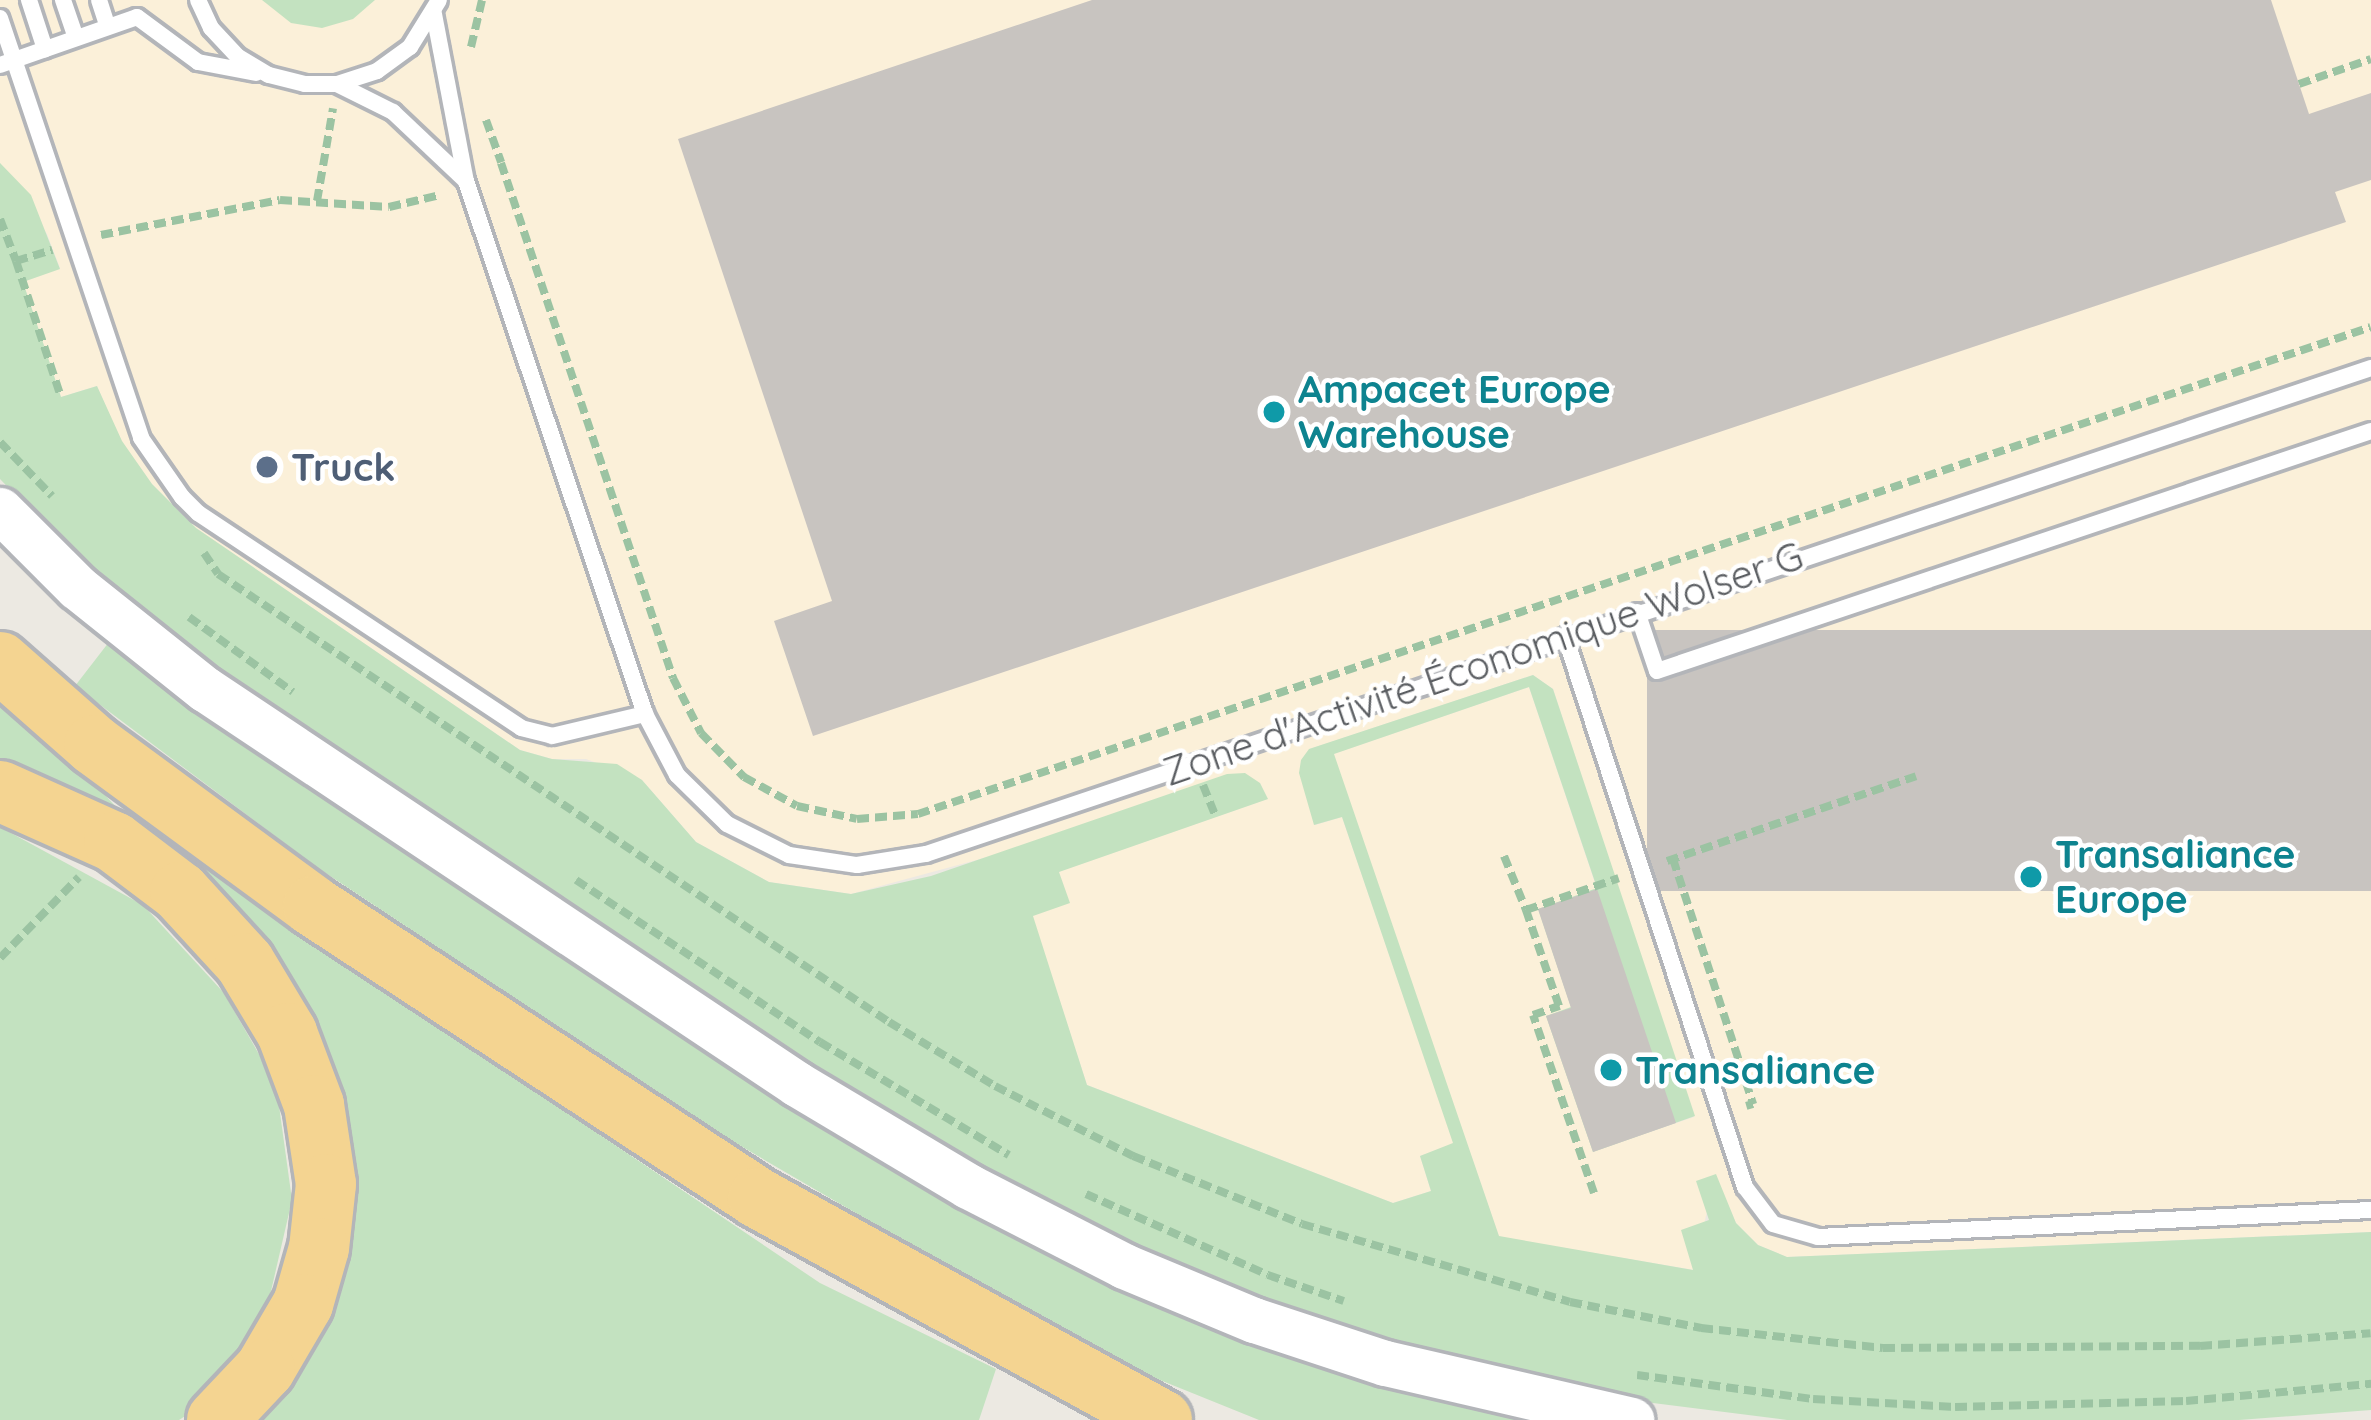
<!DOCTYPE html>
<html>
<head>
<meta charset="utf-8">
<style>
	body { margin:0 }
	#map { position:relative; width:2371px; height:1420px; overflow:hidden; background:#ece9e2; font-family:Quicksand,sans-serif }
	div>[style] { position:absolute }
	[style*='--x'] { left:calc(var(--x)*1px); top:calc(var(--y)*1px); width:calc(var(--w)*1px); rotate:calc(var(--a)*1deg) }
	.commercial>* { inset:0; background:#fbf0d9 }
	.green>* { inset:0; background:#c3e2c0 }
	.building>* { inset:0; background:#c8c4c0; transform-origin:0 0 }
	.path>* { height:8px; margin-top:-4px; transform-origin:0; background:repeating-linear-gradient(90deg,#9bc3a2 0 12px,transparent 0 18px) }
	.roads { filter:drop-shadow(3px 0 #b3b5b9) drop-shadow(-3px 0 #b3b5b9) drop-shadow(0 3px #b3b5b9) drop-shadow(0 -3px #b3b5b9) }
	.lane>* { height:16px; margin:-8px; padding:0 8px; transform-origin:8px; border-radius:8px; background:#fff }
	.secondary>* { height:45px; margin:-22.5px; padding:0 22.5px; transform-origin:22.5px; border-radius:22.5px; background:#fff }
	.highway>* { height:60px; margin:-30px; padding:0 30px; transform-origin:30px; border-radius:30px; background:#f4d491 }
	.dots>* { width:33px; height:33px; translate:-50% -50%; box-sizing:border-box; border:6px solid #fff; border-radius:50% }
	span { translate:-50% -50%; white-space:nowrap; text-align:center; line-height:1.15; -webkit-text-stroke:9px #fff; paint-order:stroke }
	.culture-label { font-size:39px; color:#0d838f; font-weight:700 }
	.left { translate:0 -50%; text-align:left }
	.service-label { font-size:39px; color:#4e5e75; font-weight:700 }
	.street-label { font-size:39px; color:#5b5e62 }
</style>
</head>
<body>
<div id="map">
	<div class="commercial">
		<div style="clip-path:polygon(0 0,2371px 0,2371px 1232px,1787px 1257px,1758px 1245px,1736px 1223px,1715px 1175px,1694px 1270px,1499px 1237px,1333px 754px,1529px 687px,1597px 889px,1571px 1008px,1547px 1017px,1593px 1151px,1694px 1117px,1553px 689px,1533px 675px,1310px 749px,1315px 825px,1342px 817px,1454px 1144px,1420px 1156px,1431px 1191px,1393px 1203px,1087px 1085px,1032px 916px,1058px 872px,1267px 799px,1260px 783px,851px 894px,769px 882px,696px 842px,642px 780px,586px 759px,552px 759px,520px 750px,196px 528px,152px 484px,121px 441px,97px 386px,61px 397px,23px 282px,60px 268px,47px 234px,0 163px)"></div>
	</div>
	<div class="green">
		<div style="clip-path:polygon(262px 0,375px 0,353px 19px,322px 28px,291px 23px)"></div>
		<div style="clip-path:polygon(0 163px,31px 195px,60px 269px,23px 282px,61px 397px,97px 386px,122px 441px,152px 484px,196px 528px,520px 750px,552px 759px,617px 764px,642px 780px,696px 842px,769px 882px,851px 894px,931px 876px,1227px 774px,1245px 773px,1260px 783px,1268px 799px,1059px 872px,1070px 903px,1033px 916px,1087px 1085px,1393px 1203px,1431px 1191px,1420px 1156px,1453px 1143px,1342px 817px,1314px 825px,1299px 773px,1301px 760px,1309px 749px,1533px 675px,1553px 689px,1695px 1116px,1593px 1152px,1546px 1016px,1571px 1007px,1538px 909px,1597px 888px,1529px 687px,1334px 754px,1499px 1236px,1693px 1270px,1681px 1230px,1709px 1220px,1696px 1181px,1716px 1174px,1736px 1223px,1758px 1245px,1787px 1257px,2371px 1232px,2371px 1410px,2239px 1420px,1787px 1420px,1653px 1403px,1545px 1383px,1389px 1342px,1262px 1299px,1131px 1245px,976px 1167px,808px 1065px,215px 670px,86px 568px,0 479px)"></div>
		<div style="clip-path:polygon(109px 642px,189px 702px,1244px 1340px,1382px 1386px,1519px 1420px,1259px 1420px,1103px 1357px,715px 1131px,315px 866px,75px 686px)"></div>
		<div style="clip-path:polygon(0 697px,77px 765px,131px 823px,0 777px)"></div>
		<div style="clip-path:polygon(0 827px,143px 905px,224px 993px,276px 1084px,292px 1200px,265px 1317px,204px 1404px,179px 1420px,0 1420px)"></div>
		<div style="clip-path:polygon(194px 854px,325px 950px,820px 1283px,996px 1369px,979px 1420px,250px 1420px,339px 1276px,293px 1001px)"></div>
	</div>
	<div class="building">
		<div style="clip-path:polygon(1092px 0,2271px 0,2309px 114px,2371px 93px,2371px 180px,2335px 192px,2346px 222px,813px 736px,774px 621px,832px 601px,678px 139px)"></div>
		<div style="left:2371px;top:630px;width:261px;height:724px;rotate:90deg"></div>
		<div style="clip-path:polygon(1597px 889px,1676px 1123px,1593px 1152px,1546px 1016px,1571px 1008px,1538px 909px)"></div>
	</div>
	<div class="path">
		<div style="--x:471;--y:47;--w:48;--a:-76.8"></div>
		<div style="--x:2299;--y:84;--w:76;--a:-19.1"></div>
		<div style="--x:486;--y:120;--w:45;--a:70.3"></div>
		<div style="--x:501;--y:163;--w:543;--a:71.53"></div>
		<div style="--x:673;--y:678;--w:62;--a:63"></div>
		<div style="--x:701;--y:733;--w:62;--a:45.7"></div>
		<div style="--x:744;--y:777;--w:60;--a:28.7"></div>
		<div style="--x:797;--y:806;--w:61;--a:12.2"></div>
		<div style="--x:857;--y:819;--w:61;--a:-4.7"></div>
		<div style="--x:918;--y:814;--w:1532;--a:-18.53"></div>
		<div style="--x:317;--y:201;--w:94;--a:-80.2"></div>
		<div style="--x:0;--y:219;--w:45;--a:69.1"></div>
		<div style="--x:16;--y:261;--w:38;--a:-17"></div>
		<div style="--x:101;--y:235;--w:182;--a:-11.1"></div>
		<div style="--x:280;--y:200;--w:109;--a:3.7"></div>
		<div style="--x:389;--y:207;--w:52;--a:-13.2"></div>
		<div style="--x:16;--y:261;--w:143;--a:71.7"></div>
		<div style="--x:0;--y:442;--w:75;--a:46.1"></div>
		<div style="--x:204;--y:553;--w:25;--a:56"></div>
		<div style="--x:218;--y:574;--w:807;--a:33.73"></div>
		<div style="--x:889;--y:1022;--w:124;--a:31.1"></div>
		<div style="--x:995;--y:1086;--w:155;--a:26.9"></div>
		<div style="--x:1133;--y:1156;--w:182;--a:21.9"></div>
		<div style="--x:1302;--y:1224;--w:279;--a:16.2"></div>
		<div style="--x:1570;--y:1302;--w:134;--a:11.2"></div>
		<div style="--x:1701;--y:1328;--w:183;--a:6.3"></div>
		<div style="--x:1883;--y:1348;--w:317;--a:-0.4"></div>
		<div style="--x:2200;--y:1346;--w:171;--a:-4.3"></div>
		<div style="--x:189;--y:617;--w:128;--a:35.8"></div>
		<div style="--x:1203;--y:785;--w:35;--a:68"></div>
		<div style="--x:1504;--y:856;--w:58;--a:67.8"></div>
		<div style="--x:1673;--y:859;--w:258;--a:71.9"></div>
		<div style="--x:1753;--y:1104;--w:7;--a:164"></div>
		<div style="--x:1667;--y:861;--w:263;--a:-18.8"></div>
		<div style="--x:576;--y:880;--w:293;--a:33.6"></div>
		<div style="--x:820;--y:1042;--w:220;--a:30.9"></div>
		<div style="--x:0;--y:958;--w:113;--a:-45.7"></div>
		<div style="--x:1594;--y:1193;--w:188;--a:-108.9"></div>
		<div style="--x:1533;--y:1015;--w:28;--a:-19"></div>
		<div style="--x:1559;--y:1006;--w:102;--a:-109"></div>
		<div style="--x:1526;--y:910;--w:98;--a:-19"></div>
		<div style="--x:1086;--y:1194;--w:199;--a:24"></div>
		<div style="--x:1268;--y:1275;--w:80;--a:18.9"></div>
		<div style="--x:1637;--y:1375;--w:178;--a:7.8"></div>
		<div style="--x:1813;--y:1399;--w:142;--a:3.2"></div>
		<div style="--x:1955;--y:1407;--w:231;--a:-1.5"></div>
		<div style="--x:2186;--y:1401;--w:186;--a:-5.3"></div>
	</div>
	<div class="roads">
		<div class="lane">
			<div style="--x:29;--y:0;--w:52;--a:71.9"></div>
			<div style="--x:63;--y:0;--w:40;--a:71.1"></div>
			<div style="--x:99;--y:0;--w:28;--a:72"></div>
			<div style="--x:198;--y:0;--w:31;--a:65"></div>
			<div style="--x:211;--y:28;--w:38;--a:47"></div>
			<div style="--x:237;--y:56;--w:37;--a:31"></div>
			<div style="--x:269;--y:75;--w:37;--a:14"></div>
			<div style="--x:305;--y:84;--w:32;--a:0"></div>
			<div style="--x:337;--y:84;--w:42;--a:-18"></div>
			<div style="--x:377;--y:71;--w:41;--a:-36"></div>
			<div style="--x:410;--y:47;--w:55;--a:-58.3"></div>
			<div style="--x:434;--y:14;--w:170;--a:79.2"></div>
			<div style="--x:466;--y:181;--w:562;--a:71.44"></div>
			<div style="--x:645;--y:714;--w:69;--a:62.3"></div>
			<div style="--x:677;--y:775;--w:70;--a:44.4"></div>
			<div style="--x:727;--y:824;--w:69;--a:26.6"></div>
			<div style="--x:789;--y:855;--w:69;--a:8.4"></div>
			<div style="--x:857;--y:865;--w:70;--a:-9.1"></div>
			<div style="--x:926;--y:854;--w:1525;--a:-18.59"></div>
			<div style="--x:0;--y:18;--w:443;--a:71.4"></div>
			<div style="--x:141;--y:438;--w:72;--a:55.2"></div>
			<div style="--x:182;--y:497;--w:23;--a:45"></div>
			<div style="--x:198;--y:513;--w:388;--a:33.6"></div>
			<div style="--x:521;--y:728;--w:32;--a:14"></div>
			<div style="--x:552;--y:736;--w:96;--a:-13.3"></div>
			<div style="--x:0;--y:65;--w:145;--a:-19.3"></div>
			<div style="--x:137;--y:17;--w:76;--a:36.4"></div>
			<div style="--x:198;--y:62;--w:59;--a:10.7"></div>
			<div style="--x:337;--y:84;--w:63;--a:26.6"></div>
			<div style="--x:393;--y:112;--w:99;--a:43.4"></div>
			<div style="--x:1637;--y:612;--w:62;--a:71.3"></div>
			<div style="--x:1657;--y:671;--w:753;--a:-18.58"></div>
			<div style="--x:1565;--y:636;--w:580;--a:71.91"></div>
			<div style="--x:1745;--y:1187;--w:46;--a:52.9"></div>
			<div style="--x:1773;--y:1224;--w:47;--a:16.1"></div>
			<div style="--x:1818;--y:1237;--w:554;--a:-2.8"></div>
		</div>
		<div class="secondary">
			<div style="--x:0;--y:510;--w:109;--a:45"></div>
			<div style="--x:77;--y:587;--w:164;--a:38.6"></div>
			<div style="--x:205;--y:689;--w:712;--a:33.71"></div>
			<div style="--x:797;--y:1084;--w:199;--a:30.8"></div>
			<div style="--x:968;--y:1186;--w:175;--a:27.1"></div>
			<div style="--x:1124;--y:1266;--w:141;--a:22.6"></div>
			<div style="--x:1254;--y:1320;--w:138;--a:18.2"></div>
			<div style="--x:1385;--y:1363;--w:253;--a:13"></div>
		</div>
		<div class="highway">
			<div style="--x:0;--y:662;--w:125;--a:41.4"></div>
			<div style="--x:94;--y:745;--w:272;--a:36.3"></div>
			<div style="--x:313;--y:906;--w:532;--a:33.27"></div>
			<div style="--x:758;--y:1198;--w:461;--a:28.8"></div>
			<div style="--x:0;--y:791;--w:125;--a:24.1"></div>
			<div style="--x:114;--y:842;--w:83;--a:37.1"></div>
			<div style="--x:180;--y:892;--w:96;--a:47.5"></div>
			<div style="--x:245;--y:963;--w:82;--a:59"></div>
			<div style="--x:287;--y:1033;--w:77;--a:69.4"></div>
			<div style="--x:314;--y:1105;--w:80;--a:81.4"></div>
			<div style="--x:326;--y:1184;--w:64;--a:96.2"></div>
			<div style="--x:319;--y:1248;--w:58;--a:105.9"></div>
			<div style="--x:303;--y:1304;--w:75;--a:120.3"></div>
			<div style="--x:265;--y:1369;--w:70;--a:133.3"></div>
		</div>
	</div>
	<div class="dots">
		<div style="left:1274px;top:412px;background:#0f9aa8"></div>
		<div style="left:267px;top:467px;background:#5c6f8a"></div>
		<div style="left:2031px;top:877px;background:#0f9aa8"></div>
		<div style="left:1611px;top:1070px;background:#0f9aa8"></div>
	</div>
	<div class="culture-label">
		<span class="left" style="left:1298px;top:412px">Ampacet Europe<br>Warehouse</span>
		<span class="left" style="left:2055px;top:877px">Transaliance<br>Europe</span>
		<span class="left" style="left:1635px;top:1070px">Transaliance</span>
	</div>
	<div class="service-label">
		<span class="left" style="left:291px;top:467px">Truck</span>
	</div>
	<div class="street-label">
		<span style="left:1483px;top:664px;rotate:-19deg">Zone d'Activité Économique Wolser G</span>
	</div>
</div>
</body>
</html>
